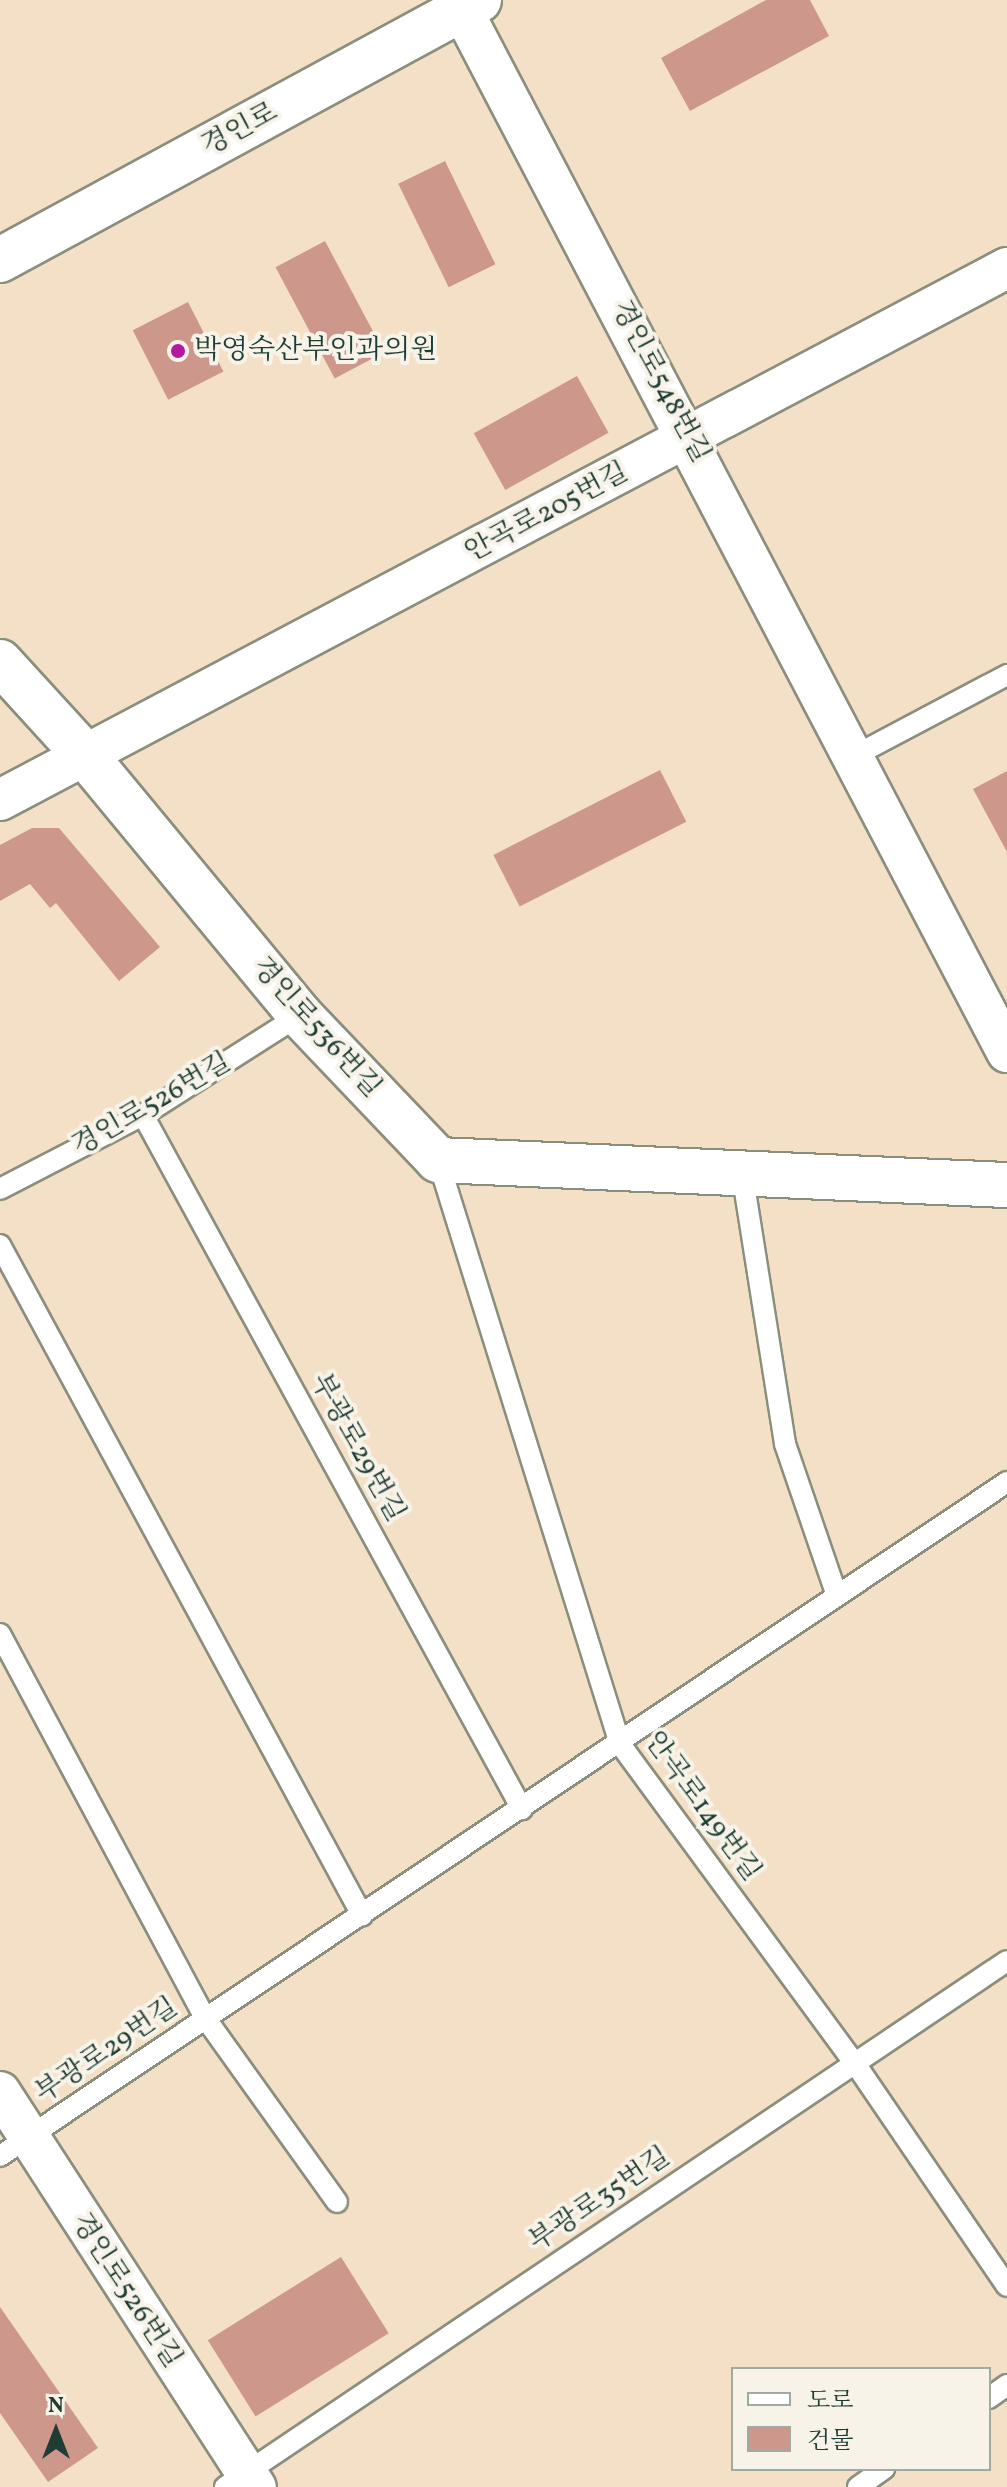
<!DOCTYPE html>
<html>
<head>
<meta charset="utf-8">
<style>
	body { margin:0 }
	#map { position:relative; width:1007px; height:2487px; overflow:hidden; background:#f4e0c6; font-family:Vollkorn,"Noto Serif KR",serif }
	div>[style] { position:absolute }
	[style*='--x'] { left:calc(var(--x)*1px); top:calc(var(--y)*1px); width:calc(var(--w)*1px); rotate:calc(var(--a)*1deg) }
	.building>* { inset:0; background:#ce978b; transform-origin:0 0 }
	.roads { filter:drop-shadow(2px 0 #8a8e7d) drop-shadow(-2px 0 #8a8e7d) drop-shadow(0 2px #8a8e7d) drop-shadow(0 -2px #8a8e7d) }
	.service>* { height:20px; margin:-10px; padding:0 10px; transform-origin:10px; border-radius:10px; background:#fff }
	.minor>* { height:40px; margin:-20px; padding:0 20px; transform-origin:20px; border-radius:20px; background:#fff }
	.tertiary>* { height:44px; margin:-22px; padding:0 22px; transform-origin:22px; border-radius:22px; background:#fff }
	.primary>* { height:44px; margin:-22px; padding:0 22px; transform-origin:22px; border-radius:22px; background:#fff }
	.dots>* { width:22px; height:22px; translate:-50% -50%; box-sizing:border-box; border:4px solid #f7f3e8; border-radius:50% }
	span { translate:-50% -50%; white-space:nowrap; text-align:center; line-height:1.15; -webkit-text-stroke:8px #f7f3e8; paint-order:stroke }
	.street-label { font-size:28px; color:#1f3d34 }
	.poi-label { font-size:28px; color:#1f3d34 }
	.left { translate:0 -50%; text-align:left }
	.legend { position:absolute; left:731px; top:2367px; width:260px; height:104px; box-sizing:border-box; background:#f7f3e8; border:2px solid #a1aaa0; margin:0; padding:10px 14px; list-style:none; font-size:24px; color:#1f3d34 }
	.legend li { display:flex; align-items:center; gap:16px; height:40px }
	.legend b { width:40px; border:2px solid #a1aaa0 }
	.north { position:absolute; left:16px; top:2391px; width:80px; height:80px; -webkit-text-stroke:6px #f7f3e8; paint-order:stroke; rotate:0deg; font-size:22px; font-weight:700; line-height:32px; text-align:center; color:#1f3d34 }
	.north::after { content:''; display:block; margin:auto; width:28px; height:36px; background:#1f3d34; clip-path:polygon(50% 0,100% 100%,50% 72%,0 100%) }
</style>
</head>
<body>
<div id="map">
	<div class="building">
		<div style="clip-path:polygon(766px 0,810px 0,829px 36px,690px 111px,661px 58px)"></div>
		<div style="left:445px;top:161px;width:115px;height:52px;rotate:64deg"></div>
		<div style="left:325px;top:241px;width:126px;height:56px;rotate:62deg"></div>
		<div style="left:188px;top:302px;width:78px;height:62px;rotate:63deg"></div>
		<div style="left:577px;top:376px;width:65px;height:118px;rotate:61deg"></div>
		<div style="left:660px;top:770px;width:58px;height:187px;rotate:63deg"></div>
		<div style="clip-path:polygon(1007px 771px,1007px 852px,973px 789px)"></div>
		<div style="clip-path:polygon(32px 828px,59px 828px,160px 947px,119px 981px,56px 903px,50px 908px,30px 884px,0 901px,0 845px)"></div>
		<div style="left:341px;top:2257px;width:90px;height:157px;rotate:58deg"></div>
		<div style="clip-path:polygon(0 2307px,98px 2448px,48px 2482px,0 2413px)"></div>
	</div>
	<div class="roads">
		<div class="service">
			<div style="--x:856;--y:755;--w:171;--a:-27.9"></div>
			<div style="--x:143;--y:1115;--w:791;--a:61.36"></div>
			<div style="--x:438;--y:1160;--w:612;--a:72.69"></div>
			<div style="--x:620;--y:1744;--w:395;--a:53.7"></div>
			<div style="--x:854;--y:2062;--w:271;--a:55.7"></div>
			<div style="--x:742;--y:1172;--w:275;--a:81"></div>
			<div style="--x:785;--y:1444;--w:157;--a:71.1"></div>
			<div style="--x:0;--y:1189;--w:161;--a:-27.4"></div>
			<div style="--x:143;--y:1115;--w:186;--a:-32.5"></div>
			<div style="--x:0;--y:1245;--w:762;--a:61.62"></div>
			<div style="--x:0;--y:1634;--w:437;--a:61.9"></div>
			<div style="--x:206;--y:2019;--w:225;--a:54.4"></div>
			<div style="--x:0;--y:2156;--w:1212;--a:-33.79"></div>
			<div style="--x:989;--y:2398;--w:22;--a:-36"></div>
			<div style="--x:225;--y:2487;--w:942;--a:-33.93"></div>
			<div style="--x:858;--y:2487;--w:32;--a:-35"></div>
		</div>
		<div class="minor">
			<div style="--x:462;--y:10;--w:1176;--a:62.39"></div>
			<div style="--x:0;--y:800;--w:1139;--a:-27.85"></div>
			<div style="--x:0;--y:2092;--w:471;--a:57.1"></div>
		</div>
		<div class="tertiary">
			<div style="--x:0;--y:662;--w:126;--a:47.6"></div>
			<div style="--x:85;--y:755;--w:337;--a:50.4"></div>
			<div style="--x:300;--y:1015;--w:200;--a:46.4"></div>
			<div style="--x:438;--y:1160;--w:570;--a:2.52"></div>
		</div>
		<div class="primary">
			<div style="--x:0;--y:260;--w:545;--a:-28.49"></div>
		</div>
	</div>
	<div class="dots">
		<div style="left:178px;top:351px;background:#b5179e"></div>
	</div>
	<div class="street-label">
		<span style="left:240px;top:130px;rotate:-28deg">경인로</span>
		<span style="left:660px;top:382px;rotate:62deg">경인로548번길</span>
		<span style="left:547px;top:513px;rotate:-28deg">안곡로205번길</span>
		<span style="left:316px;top:1028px;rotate:48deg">경인로536번길</span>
		<span style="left:152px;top:1105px;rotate:-30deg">경인로526번길</span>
		<span style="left:357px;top:1448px;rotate:61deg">부광로29번길</span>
		<span style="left:702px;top:1807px;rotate:54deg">안곡로149번길</span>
		<span style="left:107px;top:2051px;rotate:-34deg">부광로29번길</span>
		<span style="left:600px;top:2200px;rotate:-34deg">부광로35번길</span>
		<span style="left:126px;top:2291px;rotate:57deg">경인로526번길</span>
	</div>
	<div class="poi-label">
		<span class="left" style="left:194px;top:351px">박영숙산부인과의원</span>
	</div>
	<ul class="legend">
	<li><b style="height:10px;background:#fff"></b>도로</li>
	<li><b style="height:22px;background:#ce978b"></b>건물</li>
	</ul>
	<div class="north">N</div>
</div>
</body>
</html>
